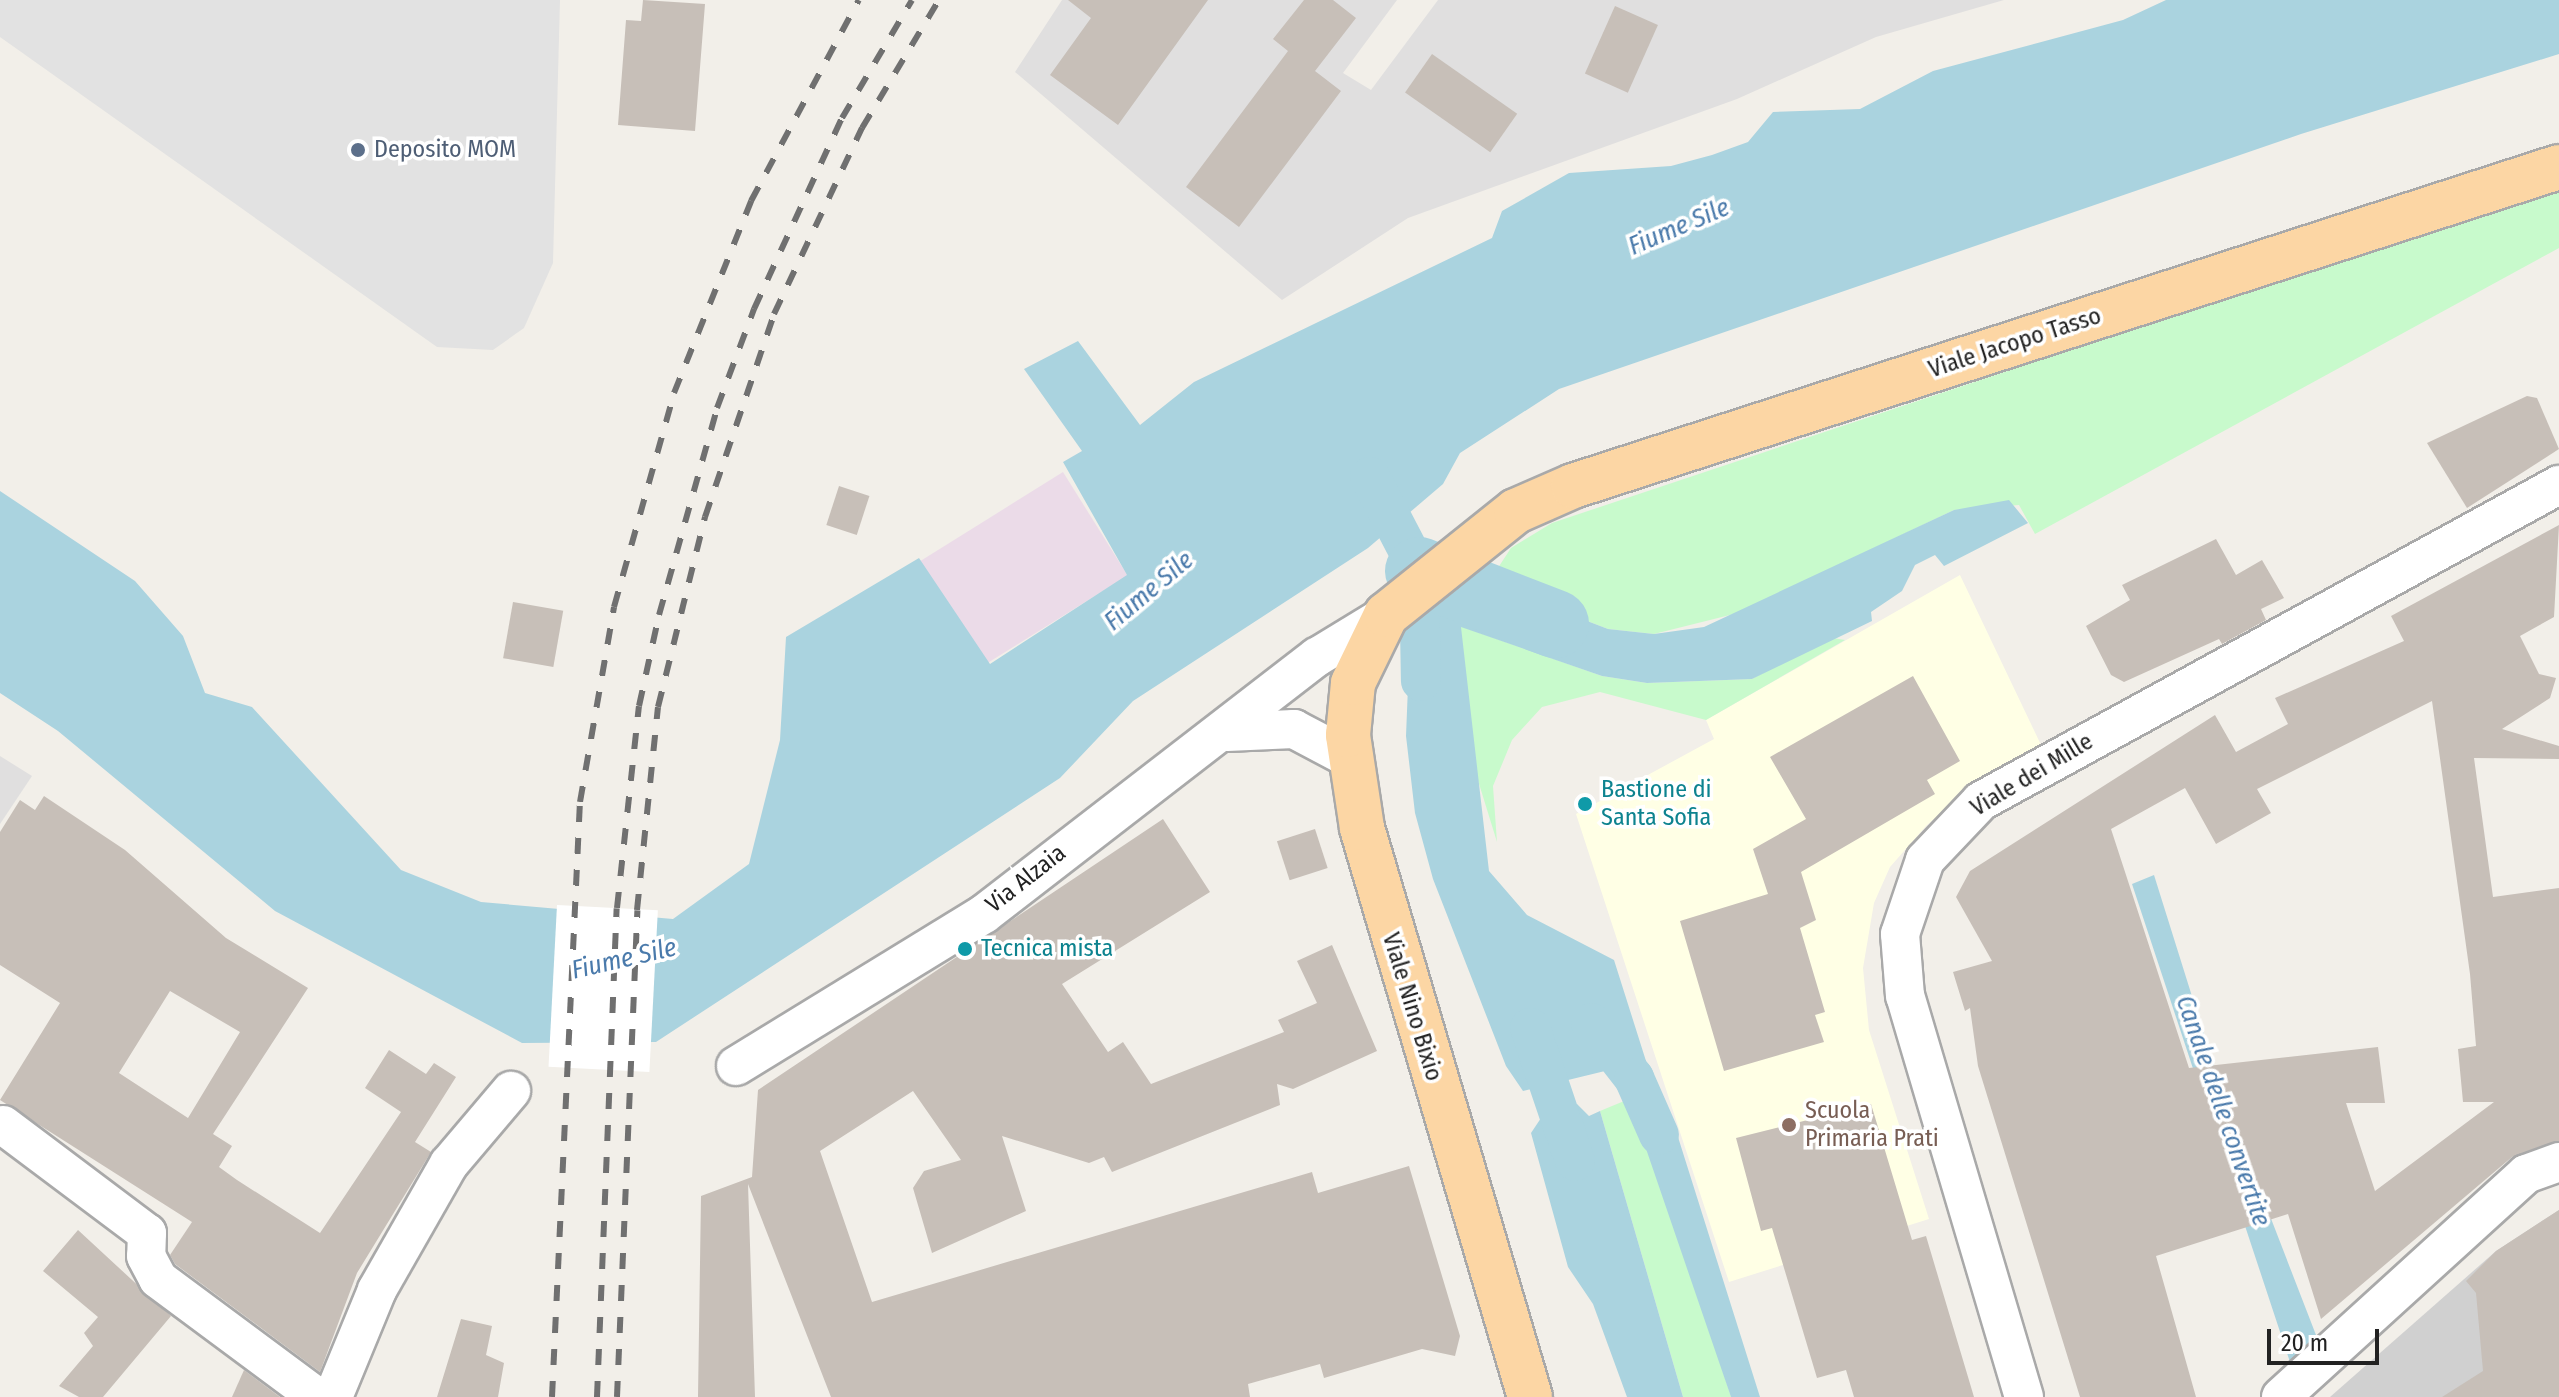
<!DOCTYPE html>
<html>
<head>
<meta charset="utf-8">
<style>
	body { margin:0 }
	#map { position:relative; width:2559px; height:1397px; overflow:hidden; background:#f2efe9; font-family:"Fira Sans Condensed",sans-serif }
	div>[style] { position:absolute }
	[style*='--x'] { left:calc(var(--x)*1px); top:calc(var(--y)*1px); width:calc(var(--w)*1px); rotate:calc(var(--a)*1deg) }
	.residential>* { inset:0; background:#e0dfdf }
	.industrial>* { inset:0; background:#ebdbe8; transform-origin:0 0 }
	.education>* { inset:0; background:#ffffe5 }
	.religious>* { inset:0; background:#d0d0d0 }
	.park>* { inset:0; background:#c8facc }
	.parking>* { inset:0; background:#e2e2e2 }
	.water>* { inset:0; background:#aad3df }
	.pier>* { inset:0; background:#fff; transform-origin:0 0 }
	.canal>* { height:40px; margin:-20px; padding:0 20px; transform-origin:20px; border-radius:20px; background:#aad3df }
	.river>* { height:68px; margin:-34px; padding:0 34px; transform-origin:34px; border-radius:34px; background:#aad3df }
	.building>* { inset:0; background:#c7bfb8; transform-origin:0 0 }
	.roads { filter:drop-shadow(2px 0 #a9a9a9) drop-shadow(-2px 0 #a9a9a9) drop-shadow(0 2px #a9a9a9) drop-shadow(0 -2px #a9a9a9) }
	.minor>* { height:38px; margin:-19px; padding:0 19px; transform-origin:19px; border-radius:19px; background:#fff }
	.major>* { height:44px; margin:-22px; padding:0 22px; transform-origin:22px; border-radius:22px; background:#fcd6a4 }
	.rail>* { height:6px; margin-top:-3px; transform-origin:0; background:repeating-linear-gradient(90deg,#707070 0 16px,transparent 0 32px) }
	.dots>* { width:22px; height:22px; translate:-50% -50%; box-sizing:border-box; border:4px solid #fff; border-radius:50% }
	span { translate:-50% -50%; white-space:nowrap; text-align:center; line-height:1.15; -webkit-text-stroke:7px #fff; paint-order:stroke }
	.service-label { font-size:24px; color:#4e5e75 }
	.left { translate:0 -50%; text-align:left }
	.street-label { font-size:24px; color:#222 }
	.culture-label { font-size:24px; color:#0d838f }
	.education-label { font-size:24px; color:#785e54 }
	.water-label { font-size:26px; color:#4a7aab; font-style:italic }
	.scale { position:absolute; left:2267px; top:1329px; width:112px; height:36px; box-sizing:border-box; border:4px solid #222; border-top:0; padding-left:10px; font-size:24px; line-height:28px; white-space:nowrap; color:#222; -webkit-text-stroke:6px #fff; paint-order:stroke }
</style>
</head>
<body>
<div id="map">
	<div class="residential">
		<div style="clip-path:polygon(1062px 0,1397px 0,1343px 73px,1371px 90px,1438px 0,2004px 0,1876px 37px,1737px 99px,1408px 218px,1282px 300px,1015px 72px)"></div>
		<div style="clip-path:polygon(0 756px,32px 776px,0 824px)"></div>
	</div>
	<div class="industrial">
		<div style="left:1063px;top:472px;width:122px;height:171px;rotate:58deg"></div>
	</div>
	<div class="education">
		<div style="clip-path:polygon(1960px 575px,2042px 747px,1969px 788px,1926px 826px,1890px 867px,1874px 903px,1863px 968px,1869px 1030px,1929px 1219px,1729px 1282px,1576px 814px,1714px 739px,1706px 720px)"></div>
	</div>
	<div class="religious">
		<div style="clip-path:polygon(2559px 1210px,2559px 1397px,2330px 1397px,2496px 1251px)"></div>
	</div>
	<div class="park">
		<div style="clip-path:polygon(2559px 187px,2559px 248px,2035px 534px,2019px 505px,1954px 510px,1738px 613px,1654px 634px,1608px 629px,1488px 583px,1511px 548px,1552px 523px)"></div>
		<div style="clip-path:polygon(1460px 626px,1602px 676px,1647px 683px,1752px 679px,1827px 637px,1845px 640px,1706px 720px,1600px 692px,1542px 707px,1512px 740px,1493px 786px,1497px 842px,1476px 774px)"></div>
		<div style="clip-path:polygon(1629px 1099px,1678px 1229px,1731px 1397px,1683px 1397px,1600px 1111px)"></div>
	</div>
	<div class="parking">
		<div style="clip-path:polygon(0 0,560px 0,553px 263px,524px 328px,493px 350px,437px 347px,0 37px)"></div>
	</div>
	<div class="water">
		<div style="clip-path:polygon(2166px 0,2559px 0,2559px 54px,2301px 134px,1559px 389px,1460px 453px,1443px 484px,1368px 548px,1133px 701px,1060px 778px,656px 1042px,522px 1043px,275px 911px,58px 731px,0 693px,0 491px,135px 581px,183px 636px,205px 693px,252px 707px,401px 870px,481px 902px,673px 919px,749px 864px,780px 740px,786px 637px,919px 558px,990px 664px,1127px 575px,1063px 462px,1082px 451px,1024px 369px,1078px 341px,1140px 425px,1194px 382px,1492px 238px,1502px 211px,1569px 173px,1671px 166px,1712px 155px,1748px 142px,1773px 112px,1860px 109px,1933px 71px,2123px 20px)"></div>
		<div style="clip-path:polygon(2009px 500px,2028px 523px,1944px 566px,1935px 555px,1915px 565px,1902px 591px,1871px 612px,1872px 621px,1752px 679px,1647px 683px,1602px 676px,1461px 627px,1489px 871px,1527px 915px,1614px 960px,1646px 1061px,1523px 1091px,1506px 1066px,1433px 879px,1415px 813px,1406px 736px,1410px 636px,1473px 586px,1488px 583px,1608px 629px,1654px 634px,1704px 627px,1954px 510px)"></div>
		<div style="clip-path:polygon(2154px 875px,2222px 1092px,2316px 1335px,2290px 1362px,2132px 884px)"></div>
		<div style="clip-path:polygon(1647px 1084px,1655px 1108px,1672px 1118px,1760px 1397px,1731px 1397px,1629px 1099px,1627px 1087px)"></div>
		<div style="clip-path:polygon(1577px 1104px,1589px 1116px,1600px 1111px,1683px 1397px,1627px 1397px,1593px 1304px,1568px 1267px,1531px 1133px,1543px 1115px)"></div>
	</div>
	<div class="pier">
		<div style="left:557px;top:905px;width:101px;height:162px;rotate:3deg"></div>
	</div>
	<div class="canal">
		<div style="--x:1370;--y:477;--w:106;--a:62.5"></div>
		<div style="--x:1419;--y:571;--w:110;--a:89"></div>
		<div style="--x:1591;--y:1023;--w:70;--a:52"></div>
		<div style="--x:1634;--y:1078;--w:62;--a:66.3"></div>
		<div style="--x:1530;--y:1028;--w:140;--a:71.3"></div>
	</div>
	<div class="river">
		<div style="--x:1419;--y:571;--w:146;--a:21.3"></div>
	</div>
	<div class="building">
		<div style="clip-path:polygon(643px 0,705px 4px,695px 131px,618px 125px,626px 20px,641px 21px)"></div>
		<div style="clip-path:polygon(1068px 0,1208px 0,1118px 125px,1050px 75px,1091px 18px)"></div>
		<div style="clip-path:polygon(1304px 0,1333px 0,1356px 18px,1315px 71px,1341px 91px,1239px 227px,1186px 187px,1288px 51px,1273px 39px)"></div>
		<div style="left:1615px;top:6px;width:47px;height:74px;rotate:24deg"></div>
		<div style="left:1432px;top:54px;width:104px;height:47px;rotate:35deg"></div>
		<div style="clip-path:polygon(2527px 396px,2537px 398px,2559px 449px,2467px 508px,2427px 443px)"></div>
		<div style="left:839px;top:486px;width:32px;height:41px;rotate:18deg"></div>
		<div style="clip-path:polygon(evenodd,2559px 525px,2554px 617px,2520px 636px,2539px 674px,2556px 678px,2550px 698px,2502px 729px,2559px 746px,2559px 759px,2474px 758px,2493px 897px,2559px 888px,2559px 1141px,2512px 1157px,2321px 1319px,2288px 1214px,2156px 1256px,2196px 1397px,2080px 1397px,1978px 1066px,1970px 1008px,1965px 1011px,1953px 972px,1992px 961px,1956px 897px,1970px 871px,2215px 715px,2236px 752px,2288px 724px,2275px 698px,2404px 641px,2391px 616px,2559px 525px,2432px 701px,2470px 974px,2476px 1046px,2458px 1049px,2463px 1102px,2494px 1102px,2375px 1191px,2346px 1103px,2385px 1103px,2378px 1047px,2189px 1068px,2111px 829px,2185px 788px,2216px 844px,2271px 813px,2257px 789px,2432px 701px)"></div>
		<div style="clip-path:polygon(2216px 539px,2236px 575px,2262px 560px,2284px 598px,2261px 609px,2266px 620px,2222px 644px,2219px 639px,2124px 682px,2111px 675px,2086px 626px,2130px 600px,2122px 585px)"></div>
		<div style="left:513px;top:602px;width:51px;height:57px;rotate:10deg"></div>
		<div style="clip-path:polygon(1913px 676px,1960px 761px,1927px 780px,1935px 794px,1801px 872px,1816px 920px,1800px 928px,1825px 1012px,1815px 1015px,1824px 1042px,1724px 1071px,1680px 921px,1768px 894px,1753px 849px,1806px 819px,1770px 757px)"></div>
		<div style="clip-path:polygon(evenodd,44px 796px,125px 850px,226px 938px,308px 988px,213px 1134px,232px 1146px,219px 1167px,237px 1180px,320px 1233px,401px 1112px,365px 1088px,389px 1050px,426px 1074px,434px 1063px,456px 1077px,415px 1142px,431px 1152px,357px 1273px,320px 1372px,175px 1264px,170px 1255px,192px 1222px,0 1100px,60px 1003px,0 965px,0 832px,20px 800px,35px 810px,44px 796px,170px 991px,240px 1032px,188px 1118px,119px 1073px,170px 991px)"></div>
		<div style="clip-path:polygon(1163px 819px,1210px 892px,1062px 984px,1108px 1052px,1123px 1042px,1151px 1084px,1284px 1032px,1278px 1020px,1317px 1003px,1297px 961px,1332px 945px,1377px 1051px,1293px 1089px,1277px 1084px,1280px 1105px,1112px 1172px,1104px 1157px,1089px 1163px,1002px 1136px,1026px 1211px,932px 1253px,913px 1188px,924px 1171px,961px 1160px,913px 1091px,820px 1151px,872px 1302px,1312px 1172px,1318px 1193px,1409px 1166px,1460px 1336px,1455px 1356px,1422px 1349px,1324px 1378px,1320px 1364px,1248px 1384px,1250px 1397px,831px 1397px,748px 1184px,755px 1397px,698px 1397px,701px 1196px,752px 1177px,758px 1090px)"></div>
		<div style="left:1315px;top:829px;width:41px;height:40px;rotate:72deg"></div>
		<div style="clip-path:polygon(1871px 1104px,1912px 1240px,1926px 1236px,1974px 1397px,1854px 1397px,1846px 1370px,1817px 1378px,1772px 1228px,1761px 1231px,1736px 1138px)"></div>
		<div style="clip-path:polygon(2559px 1210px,2559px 1397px,2442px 1397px,2483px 1371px,2476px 1293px,2466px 1281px,2496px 1251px)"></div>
		<div style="clip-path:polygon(78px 1230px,171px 1316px,103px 1397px,79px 1397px,59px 1386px,93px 1346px,84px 1333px,98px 1317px,43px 1271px)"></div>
		<div style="clip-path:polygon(461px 1319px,492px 1326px,486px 1355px,504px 1363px,498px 1397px,437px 1397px)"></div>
		<div style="clip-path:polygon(244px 1370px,280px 1397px,232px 1397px)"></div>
	</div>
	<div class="roads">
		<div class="minor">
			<div style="--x:1227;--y:732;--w:67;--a:-2.6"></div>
			<div style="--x:1294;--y:729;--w:64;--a:27.8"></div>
			<div style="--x:736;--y:1066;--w:291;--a:-31.5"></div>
			<div style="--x:984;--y:914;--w:421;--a:-37.7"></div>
			<div style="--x:1317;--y:657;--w:81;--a:-31.3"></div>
			<div style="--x:3;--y:1125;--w:180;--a:36.9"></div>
			<div style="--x:147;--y:1233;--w:23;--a:92"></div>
			<div style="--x:146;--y:1256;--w:26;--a:62"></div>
			<div style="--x:158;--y:1279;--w:198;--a:36.6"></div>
			<div style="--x:333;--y:1397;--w:116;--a:-67.6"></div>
			<div style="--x:377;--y:1290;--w:145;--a:-60.3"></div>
			<div style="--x:449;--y:1164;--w:96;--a:-49.7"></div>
			<div style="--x:2024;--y:1397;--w:418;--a:-106.5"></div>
			<div style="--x:1905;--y:996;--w:62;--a:-94.6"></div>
			<div style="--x:1900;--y:934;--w:78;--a:-71.3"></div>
			<div style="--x:1925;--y:860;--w:81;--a:-46.5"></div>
			<div style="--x:1981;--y:801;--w:659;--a:-28.67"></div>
			<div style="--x:2281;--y:1397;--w:331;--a:-42.3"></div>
			<div style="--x:2526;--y:1174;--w:35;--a:-20"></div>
		</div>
		<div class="major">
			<div style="--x:1530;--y:1397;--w:593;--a:-106.45"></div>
			<div style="--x:1362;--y:828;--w:94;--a:-98.6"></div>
			<div style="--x:1348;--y:735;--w:52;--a:-84.5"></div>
			<div style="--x:1353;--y:683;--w:76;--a:-64.1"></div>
			<div style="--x:1386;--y:615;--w:166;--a:-38.7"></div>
			<div style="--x:1516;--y:511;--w:62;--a:-23.7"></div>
			<div style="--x:1573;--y:486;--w:1036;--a:-17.93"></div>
		</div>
	</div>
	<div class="rail">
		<div style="--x:552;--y:1397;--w:596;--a:-87.31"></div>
		<div style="--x:580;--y:802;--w:198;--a:-80.1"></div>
		<div style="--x:614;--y:607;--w:222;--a:-74.3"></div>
		<div style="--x:674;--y:393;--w:207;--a:-68.1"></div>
		<div style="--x:751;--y:201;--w:228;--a:-61.8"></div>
		<div style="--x:597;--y:1397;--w:489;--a:-87.7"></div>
		<div style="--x:617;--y:908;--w:203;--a:-83.8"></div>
		<div style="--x:639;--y:706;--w:93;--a:-77.6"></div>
		<div style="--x:659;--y:615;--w:215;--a:-74.3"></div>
		<div style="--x:717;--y:408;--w:106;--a:-69.5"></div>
		<div style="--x:754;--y:309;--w:210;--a:-65.3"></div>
		<div style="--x:842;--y:118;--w:137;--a:-59.3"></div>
		<div style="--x:617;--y:1397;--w:487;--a:-87.6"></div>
		<div style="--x:637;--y:910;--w:204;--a:-84.1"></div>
		<div style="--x:658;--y:707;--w:196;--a:-76.1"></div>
		<div style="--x:705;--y:517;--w:214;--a:-71.2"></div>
		<div style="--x:774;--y:314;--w:206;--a:-64.7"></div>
		<div style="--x:862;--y:128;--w:149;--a:-59"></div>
	</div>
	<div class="dots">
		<div style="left:358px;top:150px;background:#5c6f8a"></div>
		<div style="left:1585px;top:804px;background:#0f9aa8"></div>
		<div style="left:965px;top:949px;background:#0f9aa8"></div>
		<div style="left:1789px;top:1125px;background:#8d6e63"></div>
	</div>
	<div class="service-label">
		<span class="left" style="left:374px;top:150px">Deposito MOM</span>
	</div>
	<div class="street-label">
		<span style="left:2015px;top:343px;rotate:-18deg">Viale Jacopo Tasso</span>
		<span style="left:2032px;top:775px;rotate:-31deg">Viale dei Mille</span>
		<span style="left:1026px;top:879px;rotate:-38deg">Via Alzaia</span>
		<span style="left:1412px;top:1007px;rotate:73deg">Viale Nino Bixio</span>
	</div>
	<div class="culture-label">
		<span class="left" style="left:1601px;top:804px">Bastione di<br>Santa Sofia</span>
		<span class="left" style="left:981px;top:949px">Tecnica mista</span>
	</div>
	<div class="education-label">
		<span class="left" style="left:1805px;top:1125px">Scuola<br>Primaria Prati</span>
	</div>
	<div class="water-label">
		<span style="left:1679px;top:227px;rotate:-23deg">Fiume Sile</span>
		<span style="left:1149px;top:591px;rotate:-40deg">Fiume Sile</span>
		<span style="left:624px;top:959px;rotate:-13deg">Fiume Sile</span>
		<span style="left:2223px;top:1111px;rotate:71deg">Canale delle convertite</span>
	</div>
	<div class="scale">20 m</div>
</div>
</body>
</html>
